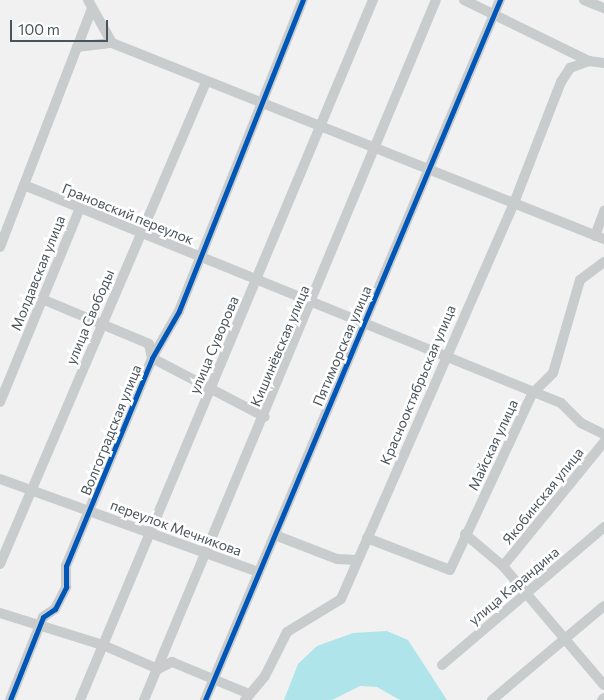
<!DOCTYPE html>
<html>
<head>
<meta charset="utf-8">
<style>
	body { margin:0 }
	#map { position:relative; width:604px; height:700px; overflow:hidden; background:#f1f1f1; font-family:Commissioner,sans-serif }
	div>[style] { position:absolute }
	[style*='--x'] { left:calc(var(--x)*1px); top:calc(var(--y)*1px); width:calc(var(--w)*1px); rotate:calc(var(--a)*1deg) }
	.water>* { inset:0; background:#aee4ea }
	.minor>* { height:10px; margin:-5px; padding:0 5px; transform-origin:5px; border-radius:5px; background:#c9cccd }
	.cycleway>* { height:5px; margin:-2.5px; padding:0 2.5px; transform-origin:2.5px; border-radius:2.5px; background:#0057b8 }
	span { translate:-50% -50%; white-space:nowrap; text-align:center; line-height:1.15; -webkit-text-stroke:5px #fff; paint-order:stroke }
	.street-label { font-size:14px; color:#49555c }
	.scale { position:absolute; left:10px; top:20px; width:98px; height:22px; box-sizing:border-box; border:2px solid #49555c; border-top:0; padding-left:6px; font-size:15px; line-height:18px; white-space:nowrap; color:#49555c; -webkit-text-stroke:4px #fff; paint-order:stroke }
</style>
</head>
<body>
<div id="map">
	<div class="water">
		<div style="clip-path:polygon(387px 631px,408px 640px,447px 700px,400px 700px,377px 687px,360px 686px,332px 700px,284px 700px,298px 664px,317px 646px,353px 633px)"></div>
	</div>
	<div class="minor">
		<div style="--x:88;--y:0;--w:49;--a:60.8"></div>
		<div style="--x:112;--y:43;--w:530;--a:21.72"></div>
		<div style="--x:464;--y:0;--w:139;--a:26"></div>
		<div style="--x:589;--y:61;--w:15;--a:8"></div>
		<div style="--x:584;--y:0;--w:22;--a:22"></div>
		<div style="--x:77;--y:47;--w:35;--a:-7"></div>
		<div style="--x:24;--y:185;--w:580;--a:22.1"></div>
		<div style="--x:561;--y:403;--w:28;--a:45"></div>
		<div style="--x:581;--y:423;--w:25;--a:26"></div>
		<div style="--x:595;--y:236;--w:27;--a:-70"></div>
		<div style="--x:0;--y:247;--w:256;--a:-68.9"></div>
		<div style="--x:42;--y:299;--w:116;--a:22.8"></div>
		<div style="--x:149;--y:344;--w:14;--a:78"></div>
		<div style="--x:152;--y:358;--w:127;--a:27.6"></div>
		<div style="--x:0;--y:402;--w:208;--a:-67.6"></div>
		<div style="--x:0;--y:479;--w:275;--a:19.8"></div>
		<div style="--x:465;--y:534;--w:50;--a:40.1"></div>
		<div style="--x:503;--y:566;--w:156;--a:49.7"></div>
		<div style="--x:275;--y:535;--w:66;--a:21.2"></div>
		<div style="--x:337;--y:559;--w:20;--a:3"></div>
		<div style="--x:367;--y:538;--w:89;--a:21.1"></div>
		<div style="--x:450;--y:570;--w:194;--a:-65"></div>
		<div style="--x:532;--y:394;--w:30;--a:-45"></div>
		<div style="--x:553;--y:373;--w:97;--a:-73.8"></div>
		<div style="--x:580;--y:280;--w:30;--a:-37"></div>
		<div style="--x:0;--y:564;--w:524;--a:-66.86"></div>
		<div style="--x:503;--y:566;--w:160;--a:-50.8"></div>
		<div style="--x:0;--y:613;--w:108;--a:17.3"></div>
		<div style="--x:103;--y:645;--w:60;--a:23.6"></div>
		<div style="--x:158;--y:669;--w:16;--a:-27"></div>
		<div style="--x:172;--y:662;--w:81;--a:22.5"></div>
		<div style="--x:442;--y:665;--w:213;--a:-40.4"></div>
		<div style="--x:10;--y:700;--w:89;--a:-68.3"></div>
		<div style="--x:43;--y:617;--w:14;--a:-34"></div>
		<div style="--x:55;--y:609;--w:25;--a:-63"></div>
		<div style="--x:66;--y:587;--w:21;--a:-90"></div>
		<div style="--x:66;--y:566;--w:225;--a:-67.5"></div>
		<div style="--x:152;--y:358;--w:54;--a:-60.1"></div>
		<div style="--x:179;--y:311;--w:335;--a:-68.3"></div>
		<div style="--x:80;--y:700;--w:759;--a:-67.29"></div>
		<div style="--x:144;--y:700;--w:758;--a:-67.36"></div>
		<div style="--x:205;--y:700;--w:760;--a:-67.15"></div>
		<div style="--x:245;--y:700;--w:31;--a:-50"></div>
		<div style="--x:265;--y:676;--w:49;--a:-63.4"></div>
		<div style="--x:287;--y:632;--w:63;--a:-31.4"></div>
		<div style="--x:341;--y:599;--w:432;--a:-66.4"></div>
		<div style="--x:514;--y:203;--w:130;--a:-68.8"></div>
		<div style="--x:561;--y:82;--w:17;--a:-57"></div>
		<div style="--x:570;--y:68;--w:20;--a:-20"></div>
		<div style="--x:492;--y:700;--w:146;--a:-40"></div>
		<div style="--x:602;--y:700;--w:3;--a:-45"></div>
	</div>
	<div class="cycleway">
		<div style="--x:10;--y:700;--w:89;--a:-68.3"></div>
		<div style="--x:43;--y:617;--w:14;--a:-34"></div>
		<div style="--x:55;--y:609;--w:25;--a:-63"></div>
		<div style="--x:66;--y:587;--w:21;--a:-90"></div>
		<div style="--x:66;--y:566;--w:225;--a:-67.5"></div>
		<div style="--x:152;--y:358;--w:54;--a:-60.1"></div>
		<div style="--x:179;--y:311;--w:335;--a:-68.3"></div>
		<div style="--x:205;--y:700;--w:760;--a:-67.15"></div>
	</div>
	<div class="street-label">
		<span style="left:128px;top:214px;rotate:22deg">Грановский переулок</span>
		<span style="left:38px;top:273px;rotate:-68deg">Молдавская улица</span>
		<span style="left:90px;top:317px;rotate:-67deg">улица Свободы</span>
		<span style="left:214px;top:345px;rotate:-67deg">улица Суворова</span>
		<span style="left:280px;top:346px;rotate:-67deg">Кишинёвская улица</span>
		<span style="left:342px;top:346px;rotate:-67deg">Пятиморская улица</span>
		<span style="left:418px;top:385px;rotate:-67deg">Краснооктябрьская улица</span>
		<span style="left:111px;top:430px;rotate:-68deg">Волгоградская улица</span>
		<span style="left:493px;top:445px;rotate:-65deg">Майская улица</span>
		<span style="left:543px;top:496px;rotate:-51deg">Якобинская улица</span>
		<span style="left:176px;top:528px;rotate:20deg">переулок Мечникова</span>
		<span style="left:514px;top:586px;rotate:-40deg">улица Карандина</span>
	</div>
	<div class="scale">100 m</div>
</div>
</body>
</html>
